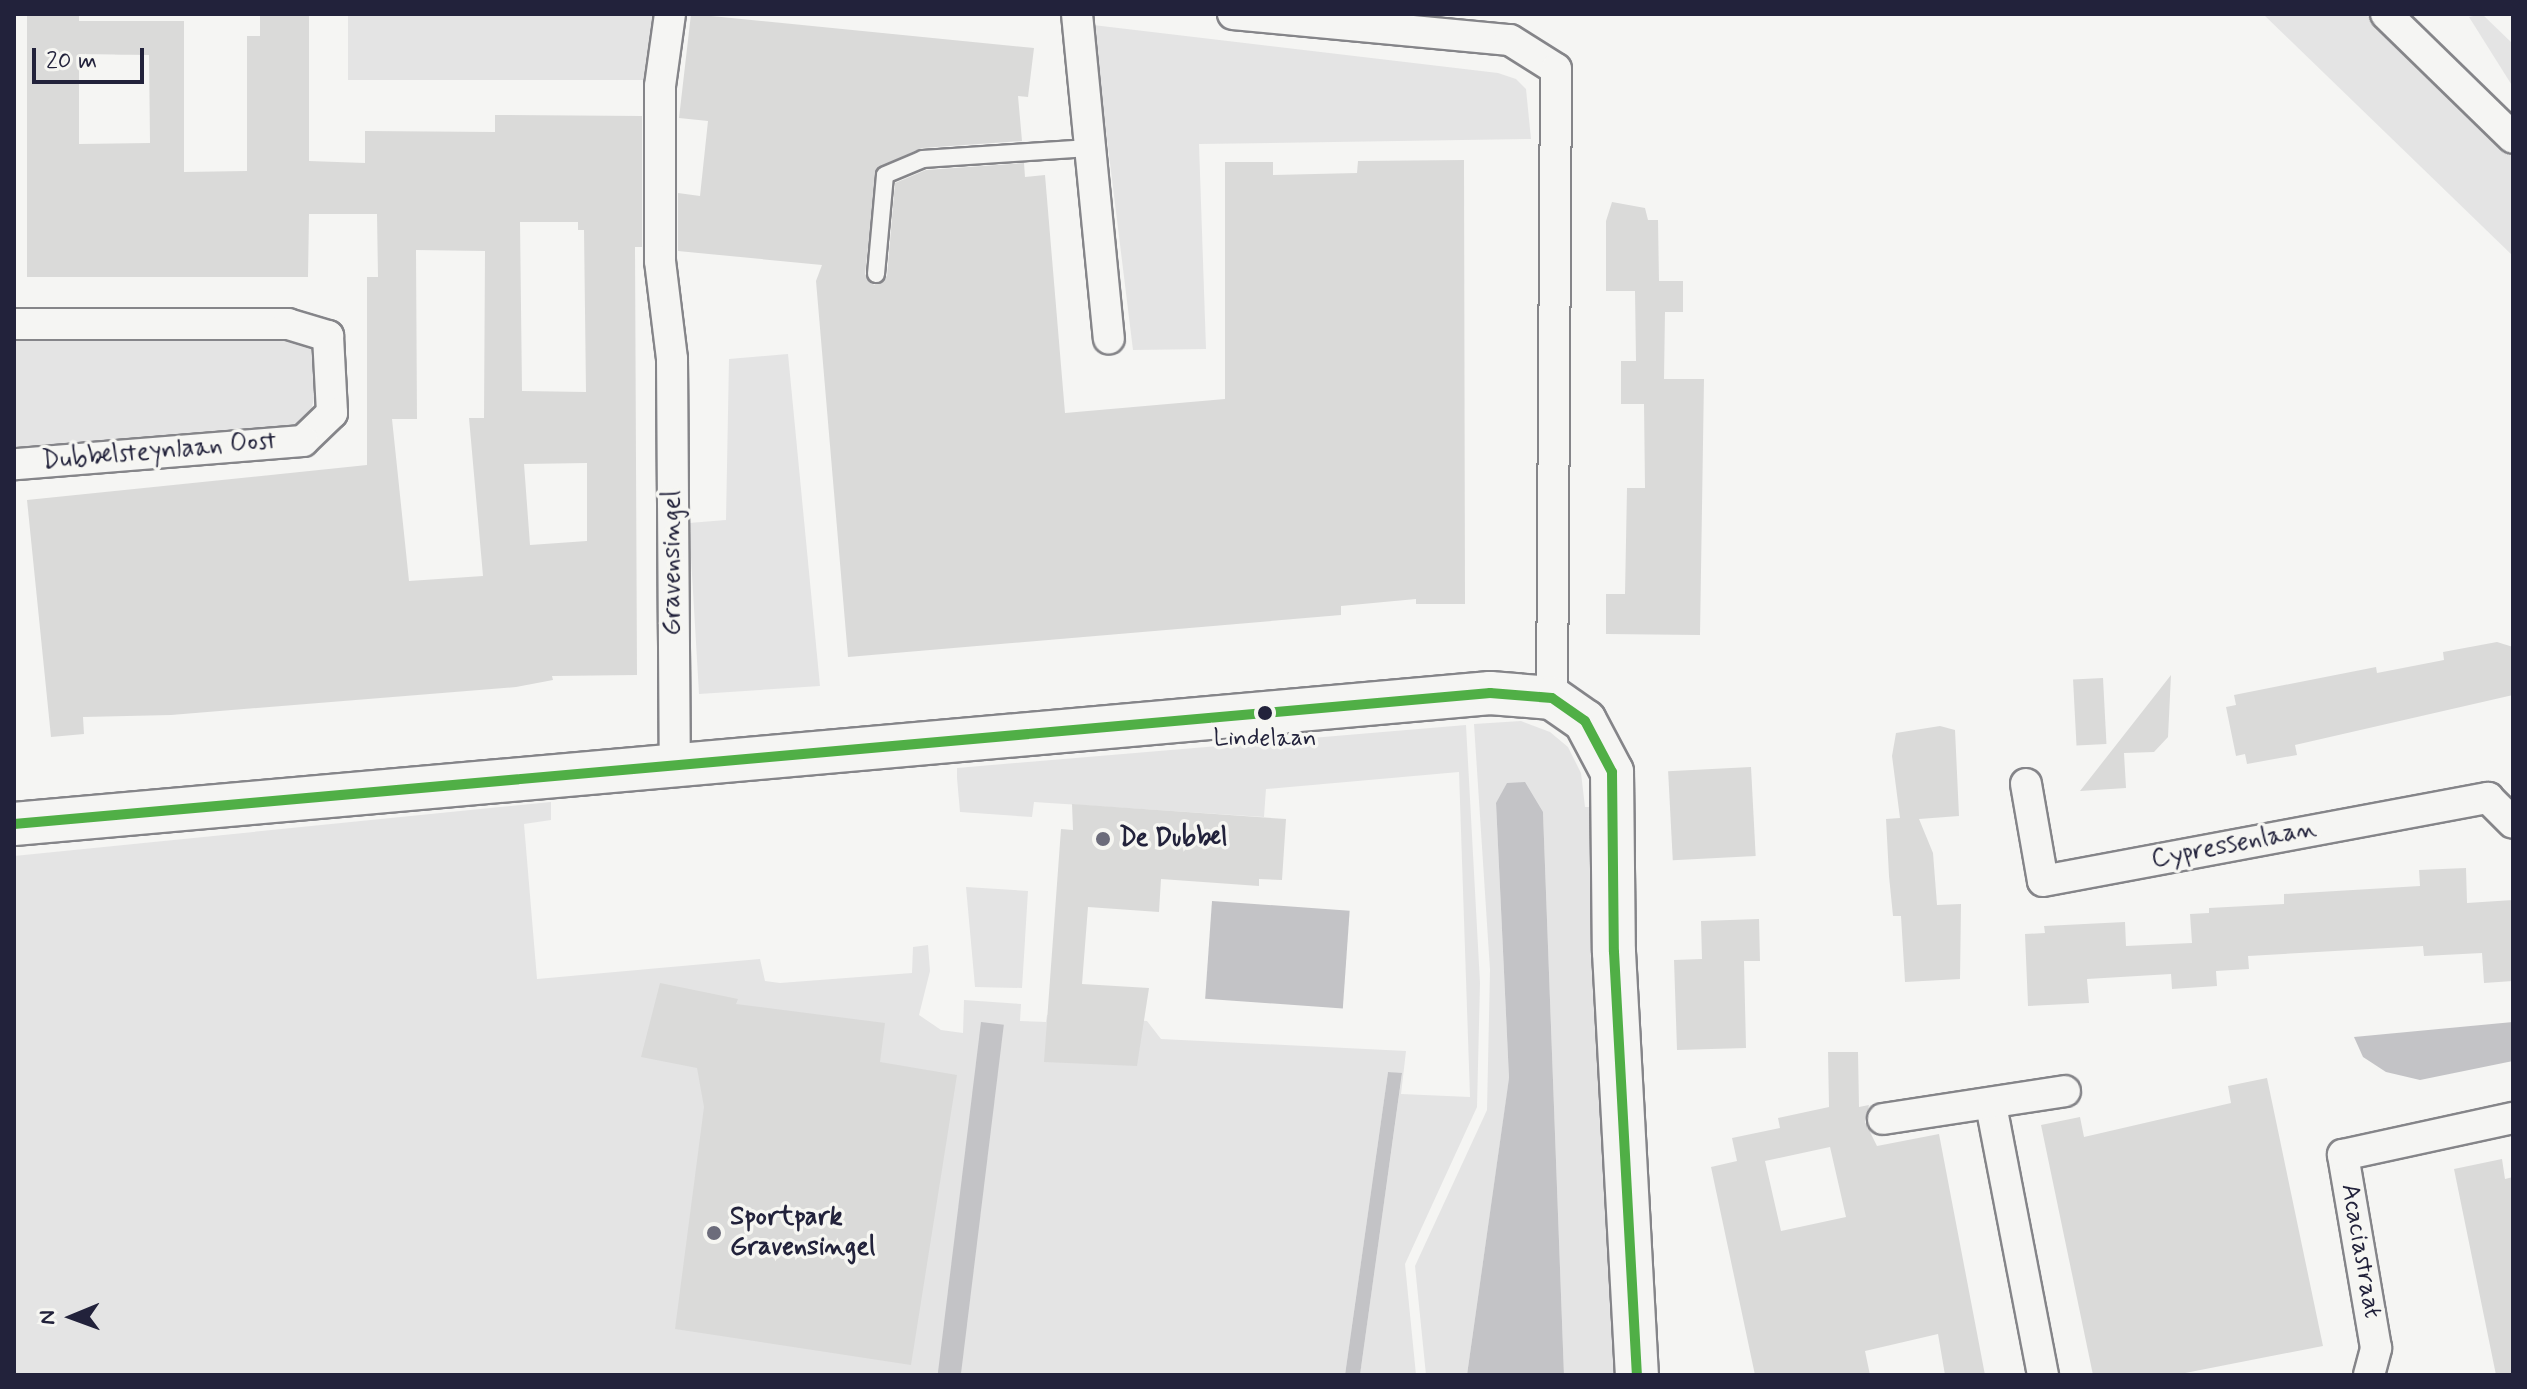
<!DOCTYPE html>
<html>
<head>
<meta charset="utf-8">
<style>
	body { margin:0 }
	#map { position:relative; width:2527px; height:1389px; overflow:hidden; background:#f5f5f3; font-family:Mynerve,sans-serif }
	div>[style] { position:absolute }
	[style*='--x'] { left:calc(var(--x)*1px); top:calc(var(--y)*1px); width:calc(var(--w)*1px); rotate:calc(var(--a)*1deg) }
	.green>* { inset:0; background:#e4e4e4; transform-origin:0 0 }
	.water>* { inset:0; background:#c3c3c6; transform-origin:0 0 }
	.building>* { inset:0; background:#dadad9; transform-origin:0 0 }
	.roads { filter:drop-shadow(2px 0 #858589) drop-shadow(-2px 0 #858589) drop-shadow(0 2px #858589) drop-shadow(0 -2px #858589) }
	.lane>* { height:16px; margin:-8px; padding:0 8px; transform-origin:8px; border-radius:8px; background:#f5f5f3 }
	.street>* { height:30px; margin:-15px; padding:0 15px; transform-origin:15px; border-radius:15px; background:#f5f5f3 }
	.secondary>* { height:42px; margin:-21px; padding:0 21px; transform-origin:21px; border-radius:21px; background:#f5f5f3 }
	.bus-1>* { height:10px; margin:-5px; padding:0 5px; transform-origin:5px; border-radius:5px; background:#50af46 }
	.dots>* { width:22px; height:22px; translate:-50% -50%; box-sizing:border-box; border:4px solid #f6f6f2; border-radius:50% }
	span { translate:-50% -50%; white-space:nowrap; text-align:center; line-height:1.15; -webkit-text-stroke:7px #f6f6f2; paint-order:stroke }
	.bus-label { font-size:24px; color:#22223b }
	.street-label { font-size:26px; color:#22223b }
	.poi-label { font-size:26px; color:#22223b; font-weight:700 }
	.left { translate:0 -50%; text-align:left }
	.frame { position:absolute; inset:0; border:16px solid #22223b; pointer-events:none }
	.north { position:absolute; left:32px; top:1277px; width:80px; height:80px; -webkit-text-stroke:6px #f6f6f2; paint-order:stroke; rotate:269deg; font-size:22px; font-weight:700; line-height:32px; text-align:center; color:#22223b }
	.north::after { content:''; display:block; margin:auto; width:28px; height:36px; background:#22223b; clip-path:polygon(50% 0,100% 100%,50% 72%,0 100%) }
	.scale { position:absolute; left:32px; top:48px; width:112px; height:36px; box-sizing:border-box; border:4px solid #22223b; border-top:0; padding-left:10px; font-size:24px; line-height:28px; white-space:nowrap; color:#22223b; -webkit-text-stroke:6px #f6f6f2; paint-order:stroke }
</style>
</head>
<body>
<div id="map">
	<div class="green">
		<div style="left:348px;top:14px;width:307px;height:66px"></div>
		<div style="clip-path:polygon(2263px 14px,2365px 14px,2513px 156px,2513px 256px)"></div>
		<div style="clip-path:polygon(2482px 14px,2513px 44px,2513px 87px,2469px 17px)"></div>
		<div style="clip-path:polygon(1093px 25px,1498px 73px,1516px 79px,1526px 89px,1531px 139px,1199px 144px,1206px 349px,1133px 350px)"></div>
		<div style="clip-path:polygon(291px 332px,314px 347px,316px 388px,311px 412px,290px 429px,14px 449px,14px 339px)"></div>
		<div style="clip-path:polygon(788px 354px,820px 686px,699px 694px,689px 523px,726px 520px,729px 359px)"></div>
		<div style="clip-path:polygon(1521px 721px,1550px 732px,1568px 747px,1581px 773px,1585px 807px,1595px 807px,1616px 1375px,1564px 1375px,1543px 812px,1496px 803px,1509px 1079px,1467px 1375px,1426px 1375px,1415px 1266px,1487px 1110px,1490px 970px,1474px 724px)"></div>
		<div style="clip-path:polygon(1466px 725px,1480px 983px,1477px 1107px,1405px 1264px,1416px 1375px,1360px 1375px,1402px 1074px,1388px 1072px,1345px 1375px,14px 1375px,14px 856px,551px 802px,551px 820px,524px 824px,537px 979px,760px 959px,765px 981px,780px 983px,912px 973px,913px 947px,928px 945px,930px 971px,919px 1015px,941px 1030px,963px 1033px,964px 1000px,1021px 1004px,1020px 1021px,1046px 1022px,1047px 1015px,1147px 1021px,1161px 1039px,1406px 1051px,1401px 1094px,1470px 1097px,1459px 772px,1266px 789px,1264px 817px,1034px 802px,1032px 817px,960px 812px,957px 778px,957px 768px)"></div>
		<div style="clip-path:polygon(966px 887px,1028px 891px,1022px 988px,975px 987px)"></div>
	</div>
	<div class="water">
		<div style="clip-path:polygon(1525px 782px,1543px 812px,1564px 1375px,1467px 1375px,1509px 1078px,1496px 803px,1507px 783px)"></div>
		<div style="left:1212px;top:901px;width:138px;height:98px;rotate:4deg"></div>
		<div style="left:981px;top:1022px;width:23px;height:358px;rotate:7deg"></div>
		<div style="clip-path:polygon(2513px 1022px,2513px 1061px,2420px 1080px,2386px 1072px,2363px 1057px,2354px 1037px)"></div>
		<div style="clip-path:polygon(1388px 1072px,1402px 1073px,1383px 1210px,1360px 1375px,1345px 1375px)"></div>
	</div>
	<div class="building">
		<div style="clip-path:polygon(evenodd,27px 14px,79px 14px,79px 21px,184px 21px,184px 172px,247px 171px,247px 36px,260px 36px,260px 14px,309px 14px,309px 161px,365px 163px,365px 131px,495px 132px,495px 115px,642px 116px,642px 247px,635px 247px,637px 675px,552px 676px,553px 680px,516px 687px,171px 715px,83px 717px,84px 734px,51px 737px,27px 500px,367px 465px,367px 277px,378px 277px,377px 214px,309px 214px,308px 277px,27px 277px,27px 14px,79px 54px,149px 55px,150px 143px,79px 144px,79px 54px,27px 14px,520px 222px,578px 222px,578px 230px,584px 230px,586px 392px,522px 391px,520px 222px,27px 14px,416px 250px,485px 251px,484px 418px,469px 418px,483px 576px,409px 581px,392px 419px,417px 419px,416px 250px,27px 14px,587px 463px,587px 541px,530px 545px,524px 464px,587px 463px)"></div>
		<div style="clip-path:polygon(691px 14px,1034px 48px,1028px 97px,1018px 96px,1022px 141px,922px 148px,877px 168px,865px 274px,874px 285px,887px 276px,895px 183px,926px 170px,1024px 163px,1025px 177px,1045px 175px,1065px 413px,1225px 399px,1225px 162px,1273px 162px,1273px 175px,1357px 173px,1358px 161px,1464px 160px,1465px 604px,1416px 604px,1416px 599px,1341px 606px,1341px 615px,848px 657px,816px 281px,822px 265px,678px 251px,678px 193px,700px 196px,708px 121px,679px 118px)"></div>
		<div style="clip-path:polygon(1612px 202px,1645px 208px,1648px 220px,1658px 220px,1659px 281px,1683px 281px,1683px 312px,1665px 312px,1664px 379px,1704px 379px,1700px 635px,1606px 634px,1606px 594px,1625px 594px,1627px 488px,1645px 488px,1644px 404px,1621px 404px,1621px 361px,1636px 361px,1635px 291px,1606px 291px,1606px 221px)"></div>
		<div style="clip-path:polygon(2497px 642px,2513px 647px,2513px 695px,2295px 745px,2297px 755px,2247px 764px,2245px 754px,2236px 756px,2226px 707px,2236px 705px,2234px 695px,2376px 667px,2377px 673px,2444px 660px,2443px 652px)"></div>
		<div style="clip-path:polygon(2171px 675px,2168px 737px,2154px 752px,2124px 753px,2126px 788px,2080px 791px)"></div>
		<div style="left:2103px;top:678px;width:66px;height:30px;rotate:87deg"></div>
		<div style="clip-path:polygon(1940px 726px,1955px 730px,1959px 816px,1919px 819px,1933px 853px,1937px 905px,1961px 904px,1960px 979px,1905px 982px,1901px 916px,1893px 916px,1889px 876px,1886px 819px,1900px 818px,1892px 756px,1896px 733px)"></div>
		<div style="left:1751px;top:767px;width:89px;height:83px;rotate:87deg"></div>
		<div style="clip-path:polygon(1072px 804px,1286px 819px,1282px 880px,1259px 879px,1259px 886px,1161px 879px,1159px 912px,1088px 907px,1082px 984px,1149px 988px,1137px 1066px,1044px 1062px,1061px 829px,1073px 830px)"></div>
		<div style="clip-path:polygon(2466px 868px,2467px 903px,2513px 900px,2513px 981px,2484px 983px,2482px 953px,2424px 956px,2423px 946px,2248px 956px,2249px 969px,2216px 971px,2217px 986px,2172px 989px,2171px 974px,2087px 979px,2089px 1003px,2028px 1006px,2025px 934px,2045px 933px,2044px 926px,2125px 922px,2126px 946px,2192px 943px,2190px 914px,2209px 913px,2209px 908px,2284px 904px,2284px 894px,2420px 886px,2419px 870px)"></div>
		<div style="clip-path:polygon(1759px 919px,1760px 961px,1744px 961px,1746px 1048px,1677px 1050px,1674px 960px,1702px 959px,1701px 921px)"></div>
		<div style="clip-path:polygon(660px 983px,738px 999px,736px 1004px,885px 1023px,880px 1062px,957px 1075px,911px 1365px,675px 1329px,704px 1107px,697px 1068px,641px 1057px)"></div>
		<div style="clip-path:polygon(evenodd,1828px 1052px,1858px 1052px,1859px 1107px,1869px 1105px,1865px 1122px,1877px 1146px,1939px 1134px,1985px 1375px,1945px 1375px,1938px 1334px,1865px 1351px,1870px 1375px,1755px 1375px,1711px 1167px,1737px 1161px,1732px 1138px,1780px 1128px,1778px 1118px,1829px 1107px,1828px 1052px,1830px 1147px,1846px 1217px,1781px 1231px,1765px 1161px,1830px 1147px)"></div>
		<div style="clip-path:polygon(2267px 1078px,2323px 1346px,2175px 1375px,2093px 1375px,2041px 1125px,2080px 1117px,2084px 1137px,2231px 1103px,2228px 1086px)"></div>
		<div style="clip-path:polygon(2502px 1159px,2505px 1179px,2513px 1177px,2513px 1375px,2496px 1375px,2454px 1169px)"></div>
	</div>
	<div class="roads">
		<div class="lane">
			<div style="--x:876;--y:274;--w:99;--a:-84.8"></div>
			<div style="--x:885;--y:175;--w:41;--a:-22.8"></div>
			<div style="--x:923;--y:159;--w:166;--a:-3.8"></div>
		</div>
		<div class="street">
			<div style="--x:670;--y:14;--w:73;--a:97.9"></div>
			<div style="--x:660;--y:86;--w:175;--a:90"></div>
			<div style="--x:660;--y:261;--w:99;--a:83"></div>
			<div style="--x:672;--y:359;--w:407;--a:89.6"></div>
			<div style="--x:1077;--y:14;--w:326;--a:84.4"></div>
			<div style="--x:1233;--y:14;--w:278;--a:5.4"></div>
			<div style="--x:1510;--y:40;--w:54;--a:32.2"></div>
			<div style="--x:1556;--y:69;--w:629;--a:90.36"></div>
			<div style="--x:2386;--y:14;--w:177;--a:44.3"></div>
			<div style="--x:14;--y:324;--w:274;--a:0"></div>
			<div style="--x:288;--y:324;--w:42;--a:16.7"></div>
			<div style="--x:328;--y:336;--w:77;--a:87"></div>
			<div style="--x:332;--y:413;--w:40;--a:136"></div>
			<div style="--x:303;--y:441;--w:290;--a:175.4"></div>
			<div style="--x:2026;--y:784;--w:98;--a:80.1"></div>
			<div style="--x:2043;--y:881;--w:453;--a:-10.6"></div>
			<div style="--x:2488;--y:798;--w:35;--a:45"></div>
			<div style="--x:1991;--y:1105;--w:275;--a:79.1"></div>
			<div style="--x:1883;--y:1119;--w:184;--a:-8.7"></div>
			<div style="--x:2369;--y:1375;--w:28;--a:-75"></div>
			<div style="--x:2376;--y:1348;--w:196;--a:-99.7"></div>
			<div style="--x:2343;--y:1155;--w:174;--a:-12.3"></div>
		</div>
		<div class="secondary">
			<div style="--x:14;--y:824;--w:1482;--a:-5.07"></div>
			<div style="--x:1490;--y:693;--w:62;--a:4.6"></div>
			<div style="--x:1552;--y:698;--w:40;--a:34.9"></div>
			<div style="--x:1585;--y:721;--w:58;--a:62.1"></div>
			<div style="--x:1612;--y:772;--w:180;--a:89.4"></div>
			<div style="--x:1614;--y:952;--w:424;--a:86.9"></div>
		</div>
	</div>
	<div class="bus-1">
		<div style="--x:14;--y:824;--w:1482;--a:-5.07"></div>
		<div style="--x:1490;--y:693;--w:62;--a:4.6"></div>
		<div style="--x:1552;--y:698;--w:40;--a:34.9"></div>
		<div style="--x:1585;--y:721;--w:58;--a:62.1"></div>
		<div style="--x:1612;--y:772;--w:180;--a:89.4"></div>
		<div style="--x:1614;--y:952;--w:424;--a:86.9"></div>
	</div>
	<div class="dots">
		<div style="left:1265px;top:713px;background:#22223b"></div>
		<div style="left:1103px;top:839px;background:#6c6c7b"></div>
		<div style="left:714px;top:1233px;background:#6c6c7b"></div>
	</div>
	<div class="bus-label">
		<span style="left:1265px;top:739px">Lindelaan</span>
	</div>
	<div class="street-label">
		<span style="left:159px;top:452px;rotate:-5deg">Dubbelsteynlaan Oost</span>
		<span style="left:673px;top:563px;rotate:-90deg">Gravensingel</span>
		<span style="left:2234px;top:845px;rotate:-11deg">Cypressenlaan</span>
		<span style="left:2360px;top:1251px;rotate:80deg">Acaciastraat</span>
	</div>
	<div class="poi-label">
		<span class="left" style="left:1119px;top:839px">De Dubbel</span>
		<span class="left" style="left:730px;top:1233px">Sportpark<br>Gravensingel</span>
	</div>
	<div class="frame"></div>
	<div class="north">N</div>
	<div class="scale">20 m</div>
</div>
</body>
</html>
